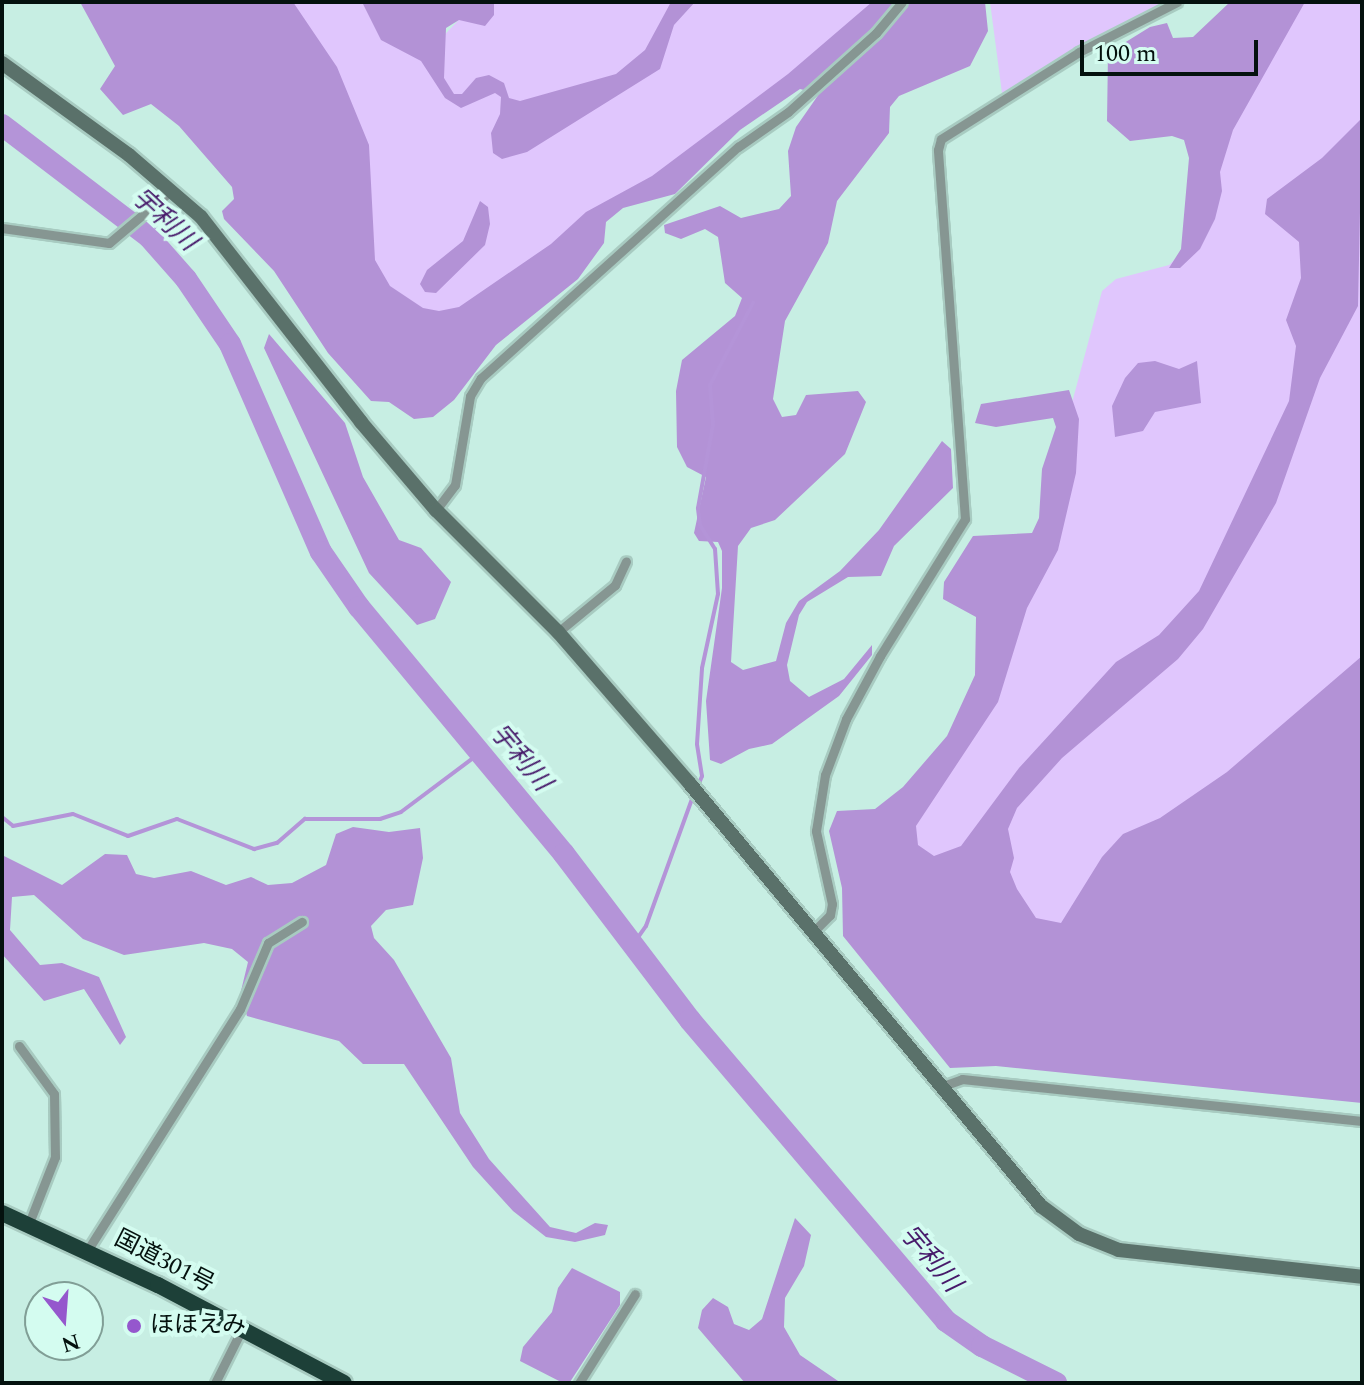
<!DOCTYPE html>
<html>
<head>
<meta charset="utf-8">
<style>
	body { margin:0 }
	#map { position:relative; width:1364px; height:1385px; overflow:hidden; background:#c7eee3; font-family:Spectral,"Noto Sans JP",serif }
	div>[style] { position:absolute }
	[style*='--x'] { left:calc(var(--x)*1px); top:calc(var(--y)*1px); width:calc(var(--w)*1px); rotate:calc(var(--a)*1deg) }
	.green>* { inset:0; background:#e0c6fd }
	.forest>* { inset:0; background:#b392d6 }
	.water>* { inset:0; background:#b494d8 }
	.stream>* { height:4px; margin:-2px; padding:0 2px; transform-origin:2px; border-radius:2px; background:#b494d8 }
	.river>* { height:22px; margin:-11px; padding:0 11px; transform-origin:11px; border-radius:11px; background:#b494d8 }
	.roads { filter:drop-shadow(2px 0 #a8cbc1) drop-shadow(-2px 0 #a8cbc1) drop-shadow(0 2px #a8cbc1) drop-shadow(0 -2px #a8cbc1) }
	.street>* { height:9px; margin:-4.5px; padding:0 4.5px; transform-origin:4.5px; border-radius:4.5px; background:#869692 }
	.secondary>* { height:14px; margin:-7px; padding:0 7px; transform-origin:7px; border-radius:7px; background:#5a716a }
	.highway>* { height:16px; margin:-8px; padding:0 8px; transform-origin:8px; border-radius:8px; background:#1d4038 }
	.dots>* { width:22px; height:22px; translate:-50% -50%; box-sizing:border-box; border:4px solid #d4fcf0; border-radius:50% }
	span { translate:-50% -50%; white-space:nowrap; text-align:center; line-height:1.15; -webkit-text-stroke:8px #d4fcf0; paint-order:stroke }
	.street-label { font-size:24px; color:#04110e }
	.poi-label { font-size:24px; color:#04110e }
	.left { translate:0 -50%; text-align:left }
	.water-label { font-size:26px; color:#471a6a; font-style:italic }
	.frame { position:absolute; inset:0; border:4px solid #04110e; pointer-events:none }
	.north { position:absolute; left:24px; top:1281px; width:80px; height:80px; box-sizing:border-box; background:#d4fcf0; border:2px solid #819e96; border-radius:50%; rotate:163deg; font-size:22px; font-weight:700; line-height:32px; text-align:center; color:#04110e }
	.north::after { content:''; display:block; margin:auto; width:28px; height:36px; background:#9557cd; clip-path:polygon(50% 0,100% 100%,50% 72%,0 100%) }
	.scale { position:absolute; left:1080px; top:40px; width:178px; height:36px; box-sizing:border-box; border:4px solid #04110e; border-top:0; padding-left:10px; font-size:24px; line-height:28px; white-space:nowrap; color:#04110e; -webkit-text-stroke:6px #d4fcf0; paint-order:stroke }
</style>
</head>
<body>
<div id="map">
	<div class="green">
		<div style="clip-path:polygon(278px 2px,360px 2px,427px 53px,476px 2px,880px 2px,865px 21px,465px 314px,420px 318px,373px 278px)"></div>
		<div style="clip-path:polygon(990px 2px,1168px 2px,1002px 93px)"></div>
		<div style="clip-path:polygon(1263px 2px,1362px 2px,1362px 679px,1077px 927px,1030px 930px,906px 841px,1016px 611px,1102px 291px,1116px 279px,1169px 265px,1182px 252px)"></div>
	</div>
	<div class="forest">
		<div style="clip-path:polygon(80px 2px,293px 2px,337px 67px,369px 145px,375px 260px,390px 286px,423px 308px,439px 311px,459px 307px,551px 244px,586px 212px,652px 176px,788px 74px,872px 2px,985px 2px,988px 31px,970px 66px,899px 96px,890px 107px,889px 133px,837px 201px,828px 243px,785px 321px,773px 399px,782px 417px,796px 415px,806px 395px,858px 391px,866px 402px,845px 454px,775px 520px,751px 528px,738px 546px,731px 662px,743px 670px,776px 661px,786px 623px,799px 601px,840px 571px,879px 530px,942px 441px,951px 449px,953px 488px,894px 546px,881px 576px,848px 577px,807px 602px,799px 615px,787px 665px,790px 681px,809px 697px,844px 679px,872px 645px,872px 655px,839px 696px,772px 744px,749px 749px,721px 764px,710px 760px,706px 701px,722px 588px,722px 551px,718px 542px,699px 541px,694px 533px,706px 477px,687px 467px,677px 447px,676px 391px,682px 360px,735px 316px,742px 298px,725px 283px,718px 237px,705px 229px,681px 239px,665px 233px,664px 225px,720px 206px,741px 218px,779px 209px,791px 196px,788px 151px,796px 127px,819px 94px,800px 89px,740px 130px,675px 194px,623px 208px,606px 222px,604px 243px,578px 279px,496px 345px,454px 400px,433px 417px,414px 419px,389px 402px,371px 401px,328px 353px,274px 271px,224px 219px,222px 211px,234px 199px,232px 187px,179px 126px,151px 104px,123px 115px,100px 89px,115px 66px)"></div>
		<div style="clip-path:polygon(362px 2px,494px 2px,494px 15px,485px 26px,459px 20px,446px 28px,444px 78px,454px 94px,462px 94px,476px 78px,489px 75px,504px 83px,509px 98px,520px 101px,616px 74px,645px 50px,671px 2px,695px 2px,674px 25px,660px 69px,527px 152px,502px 159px,493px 153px,491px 133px,500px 114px,501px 97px,495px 93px,461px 108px,445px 98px,421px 61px,381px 40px)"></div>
		<div style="clip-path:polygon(1230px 2px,1305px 2px,1233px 130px,1220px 172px,1222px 191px,1215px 219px,1200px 249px,1180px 268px,1169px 268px,1181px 249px,1189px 158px,1184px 140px,1172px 136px,1130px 141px,1107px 121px,1108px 53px,1150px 27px,1167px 23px,1173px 38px,1193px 37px)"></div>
		<div style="clip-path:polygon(1362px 118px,1358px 306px,1320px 378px,1276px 503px,1203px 629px,1178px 659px,1062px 758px,1017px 808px,1008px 829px,1014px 858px,1010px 872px,1017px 889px,1036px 918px,1061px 923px,1102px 857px,1123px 834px,1160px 818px,1227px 772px,1362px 656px,1362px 1103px,996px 1066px,950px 1068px,843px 936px,842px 888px,829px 831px,837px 811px,875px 809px,903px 787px,947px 736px,975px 675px,976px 617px,943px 599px,944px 582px,973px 536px,1032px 533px,1039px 518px,1042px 469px,1056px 427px,1053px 418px,996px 427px,975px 423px,981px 404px,1069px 390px,1079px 419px,1076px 473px,1058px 550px,1027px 608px,998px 702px,916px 826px,918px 845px,934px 856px,961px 846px,1019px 768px,1116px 662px,1159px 635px,1199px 591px,1289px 401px,1296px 346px,1286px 320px,1301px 278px,1299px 242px,1265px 214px,1267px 199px,1322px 158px)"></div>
		<div style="clip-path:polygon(480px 201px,488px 207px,490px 224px,485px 245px,436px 293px,425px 292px,420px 284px,427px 270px,463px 241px)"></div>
		<div style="clip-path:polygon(269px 334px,345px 423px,363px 477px,399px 540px,421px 548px,451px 582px,435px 619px,417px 625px,369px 573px,264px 348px)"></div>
		<div style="clip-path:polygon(353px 827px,389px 832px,420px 828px,423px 858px,413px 905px,386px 910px,371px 926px,374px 938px,394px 960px,451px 1058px,460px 1113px,489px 1159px,550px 1227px,576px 1233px,595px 1223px,608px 1225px,605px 1235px,575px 1242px,546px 1237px,513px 1211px,473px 1167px,404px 1064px,363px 1064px,339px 1041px,247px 1016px,240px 995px,248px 962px,232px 949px,204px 943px,124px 955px,83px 939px,34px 895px,12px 897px,10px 930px,40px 965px,62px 963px,99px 977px,126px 1037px,120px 1045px,84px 989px,44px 1001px,2px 954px,2px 855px,62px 885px,105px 854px,127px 855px,136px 874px,154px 878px,191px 871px,226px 885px,251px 877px,268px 885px,292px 883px,326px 865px,336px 834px)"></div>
		<div style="clip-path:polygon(795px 1218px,811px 1235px,804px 1266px,785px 1298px,784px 1327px,800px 1355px,841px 1383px,745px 1383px,698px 1328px,702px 1310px,713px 1298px,728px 1307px,734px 1324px,749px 1330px,762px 1319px)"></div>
		<div style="clip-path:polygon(572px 1268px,620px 1292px,620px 1305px,570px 1382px,563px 1383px,520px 1361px,523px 1347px,552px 1312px,558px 1288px)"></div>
	</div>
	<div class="water">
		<div style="clip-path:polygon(1155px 361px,1179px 369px,1197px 361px,1201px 403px,1155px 412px,1143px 431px,1115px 437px,1112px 406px,1125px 378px,1138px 363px)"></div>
	</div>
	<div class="stream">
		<div style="--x:697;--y:788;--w:13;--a:-67"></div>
		<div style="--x:702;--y:776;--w:32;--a:-99"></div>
		<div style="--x:697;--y:744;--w:76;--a:-86.2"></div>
		<div style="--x:702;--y:668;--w:76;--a:-77.8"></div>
		<div style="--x:718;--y:594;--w:45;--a:-93.8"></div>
		<div style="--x:715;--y:549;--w:28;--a:-122"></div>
		<div style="--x:700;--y:525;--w:17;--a:-97"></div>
		<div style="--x:698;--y:508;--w:84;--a:-79.8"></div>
		<div style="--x:713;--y:425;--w:40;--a:-94.3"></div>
		<div style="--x:710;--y:385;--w:93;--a:-62.3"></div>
		<div style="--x:2;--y:817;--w:14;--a:39"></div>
		<div style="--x:13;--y:826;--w:61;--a:-11.3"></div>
		<div style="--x:73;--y:814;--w:59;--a:21.8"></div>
		<div style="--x:128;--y:836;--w:52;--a:-19.1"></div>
		<div style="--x:177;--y:819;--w:83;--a:21.3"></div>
		<div style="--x:254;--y:849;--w:24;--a:-15"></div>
		<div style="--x:277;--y:843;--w:37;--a:-41"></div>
		<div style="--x:305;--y:819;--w:75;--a:0"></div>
		<div style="--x:380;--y:819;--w:22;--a:-18"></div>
		<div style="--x:401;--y:812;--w:99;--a:-36.8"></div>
		<div style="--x:634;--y:943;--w:21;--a:-55"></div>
		<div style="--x:646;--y:926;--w:138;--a:-70.1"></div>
	</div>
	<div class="river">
		<div style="--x:2;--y:125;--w:185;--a:37.3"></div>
		<div style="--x:149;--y:237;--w:56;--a:48.6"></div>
		<div style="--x:186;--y:279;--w:78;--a:55.9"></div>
		<div style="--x:230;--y:344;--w:227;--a:66.4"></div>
		<div style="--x:321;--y:552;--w:67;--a:55.4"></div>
		<div style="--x:359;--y:607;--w:321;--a:50.3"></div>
		<div style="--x:564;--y:854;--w:208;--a:52.8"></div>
		<div style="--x:690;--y:1020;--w:395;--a:49.6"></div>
		<div style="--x:946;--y:1321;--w:44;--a:34.8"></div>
		<div style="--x:982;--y:1346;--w:83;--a:26.6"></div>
	</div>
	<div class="roads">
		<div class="street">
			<div style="--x:2;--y:228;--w:108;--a:8"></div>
			<div style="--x:109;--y:243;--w:82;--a:-40.1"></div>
			<div style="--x:436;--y:510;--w:31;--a:-53"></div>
			<div style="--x:455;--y:485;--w:90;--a:-80.4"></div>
			<div style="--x:470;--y:396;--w:21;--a:-59"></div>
			<div style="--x:481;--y:378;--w:346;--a:-42"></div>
			<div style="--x:738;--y:147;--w:61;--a:-35"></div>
			<div style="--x:788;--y:112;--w:118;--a:-41.9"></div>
			<div style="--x:876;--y:33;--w:40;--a:-50"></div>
			<div style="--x:558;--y:632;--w:74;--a:-39.5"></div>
			<div style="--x:615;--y:585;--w:26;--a:-65"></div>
			<div style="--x:815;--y:930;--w:21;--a:-45"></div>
			<div style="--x:830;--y:915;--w:11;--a:-80"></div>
			<div style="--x:832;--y:904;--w:75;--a:-102.4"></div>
			<div style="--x:816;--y:831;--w:57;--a:-80.9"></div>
			<div style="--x:825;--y:775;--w:60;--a:-69.4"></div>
			<div style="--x:846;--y:719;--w:72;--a:-61.6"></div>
			<div style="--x:880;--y:656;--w:161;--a:-58.2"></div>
			<div style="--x:965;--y:519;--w:370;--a:-94.2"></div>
			<div style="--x:938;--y:150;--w:11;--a:-75"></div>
			<div style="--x:941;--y:139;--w:163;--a:-32.2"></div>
			<div style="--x:1079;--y:52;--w:110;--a:-27"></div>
			<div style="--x:19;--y:1046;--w:59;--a:53.9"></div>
			<div style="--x:54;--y:1094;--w:63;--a:89.1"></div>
			<div style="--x:55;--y:1157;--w:71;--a:111.5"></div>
			<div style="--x:943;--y:1086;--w:20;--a:-20"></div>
			<div style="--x:962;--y:1079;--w:402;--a:6"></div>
			<div style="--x:87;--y:1251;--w:286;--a:-57.7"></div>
			<div style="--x:240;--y:1009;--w:72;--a:-67"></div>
			<div style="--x:268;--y:943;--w:40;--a:-32"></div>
			<div style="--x:215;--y:1383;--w:60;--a:-63.4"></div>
			<div style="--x:579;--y:1383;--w:105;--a:-57.8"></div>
		</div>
		<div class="secondary">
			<div style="--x:2;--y:63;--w:157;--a:35.9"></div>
			<div style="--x:129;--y:155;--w:95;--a:40.7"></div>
			<div style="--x:201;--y:217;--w:260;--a:52"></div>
			<div style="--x:361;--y:422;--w:116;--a:49.6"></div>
			<div style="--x:436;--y:510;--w:173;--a:45"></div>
			<div style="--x:558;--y:632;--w:201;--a:49"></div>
			<div style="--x:690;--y:784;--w:549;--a:50.25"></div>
			<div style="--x:1041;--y:1206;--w:47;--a:36.4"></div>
			<div style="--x:1079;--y:1234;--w:43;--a:21.8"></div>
			<div style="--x:1119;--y:1250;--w:244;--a:6.3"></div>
		</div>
		<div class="highway">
			<div style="--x:2;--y:1213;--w:172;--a:24.8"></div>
			<div style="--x:158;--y:1285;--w:210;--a:27.8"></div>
		</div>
	</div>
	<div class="dots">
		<div style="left:134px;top:1326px;background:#9557cd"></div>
	</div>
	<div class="street-label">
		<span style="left:164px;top:1262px;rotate:27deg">国道301号</span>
	</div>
	<div class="poi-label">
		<span class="left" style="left:150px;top:1326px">ほほえみ</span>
	</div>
	<div class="water-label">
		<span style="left:164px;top:220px;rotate:43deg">宇利川</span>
		<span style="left:520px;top:758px;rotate:50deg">宇利川</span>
		<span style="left:930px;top:1259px;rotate:50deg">宇利川</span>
	</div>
	<div class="frame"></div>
	<div class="north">N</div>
	<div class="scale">100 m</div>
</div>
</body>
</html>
